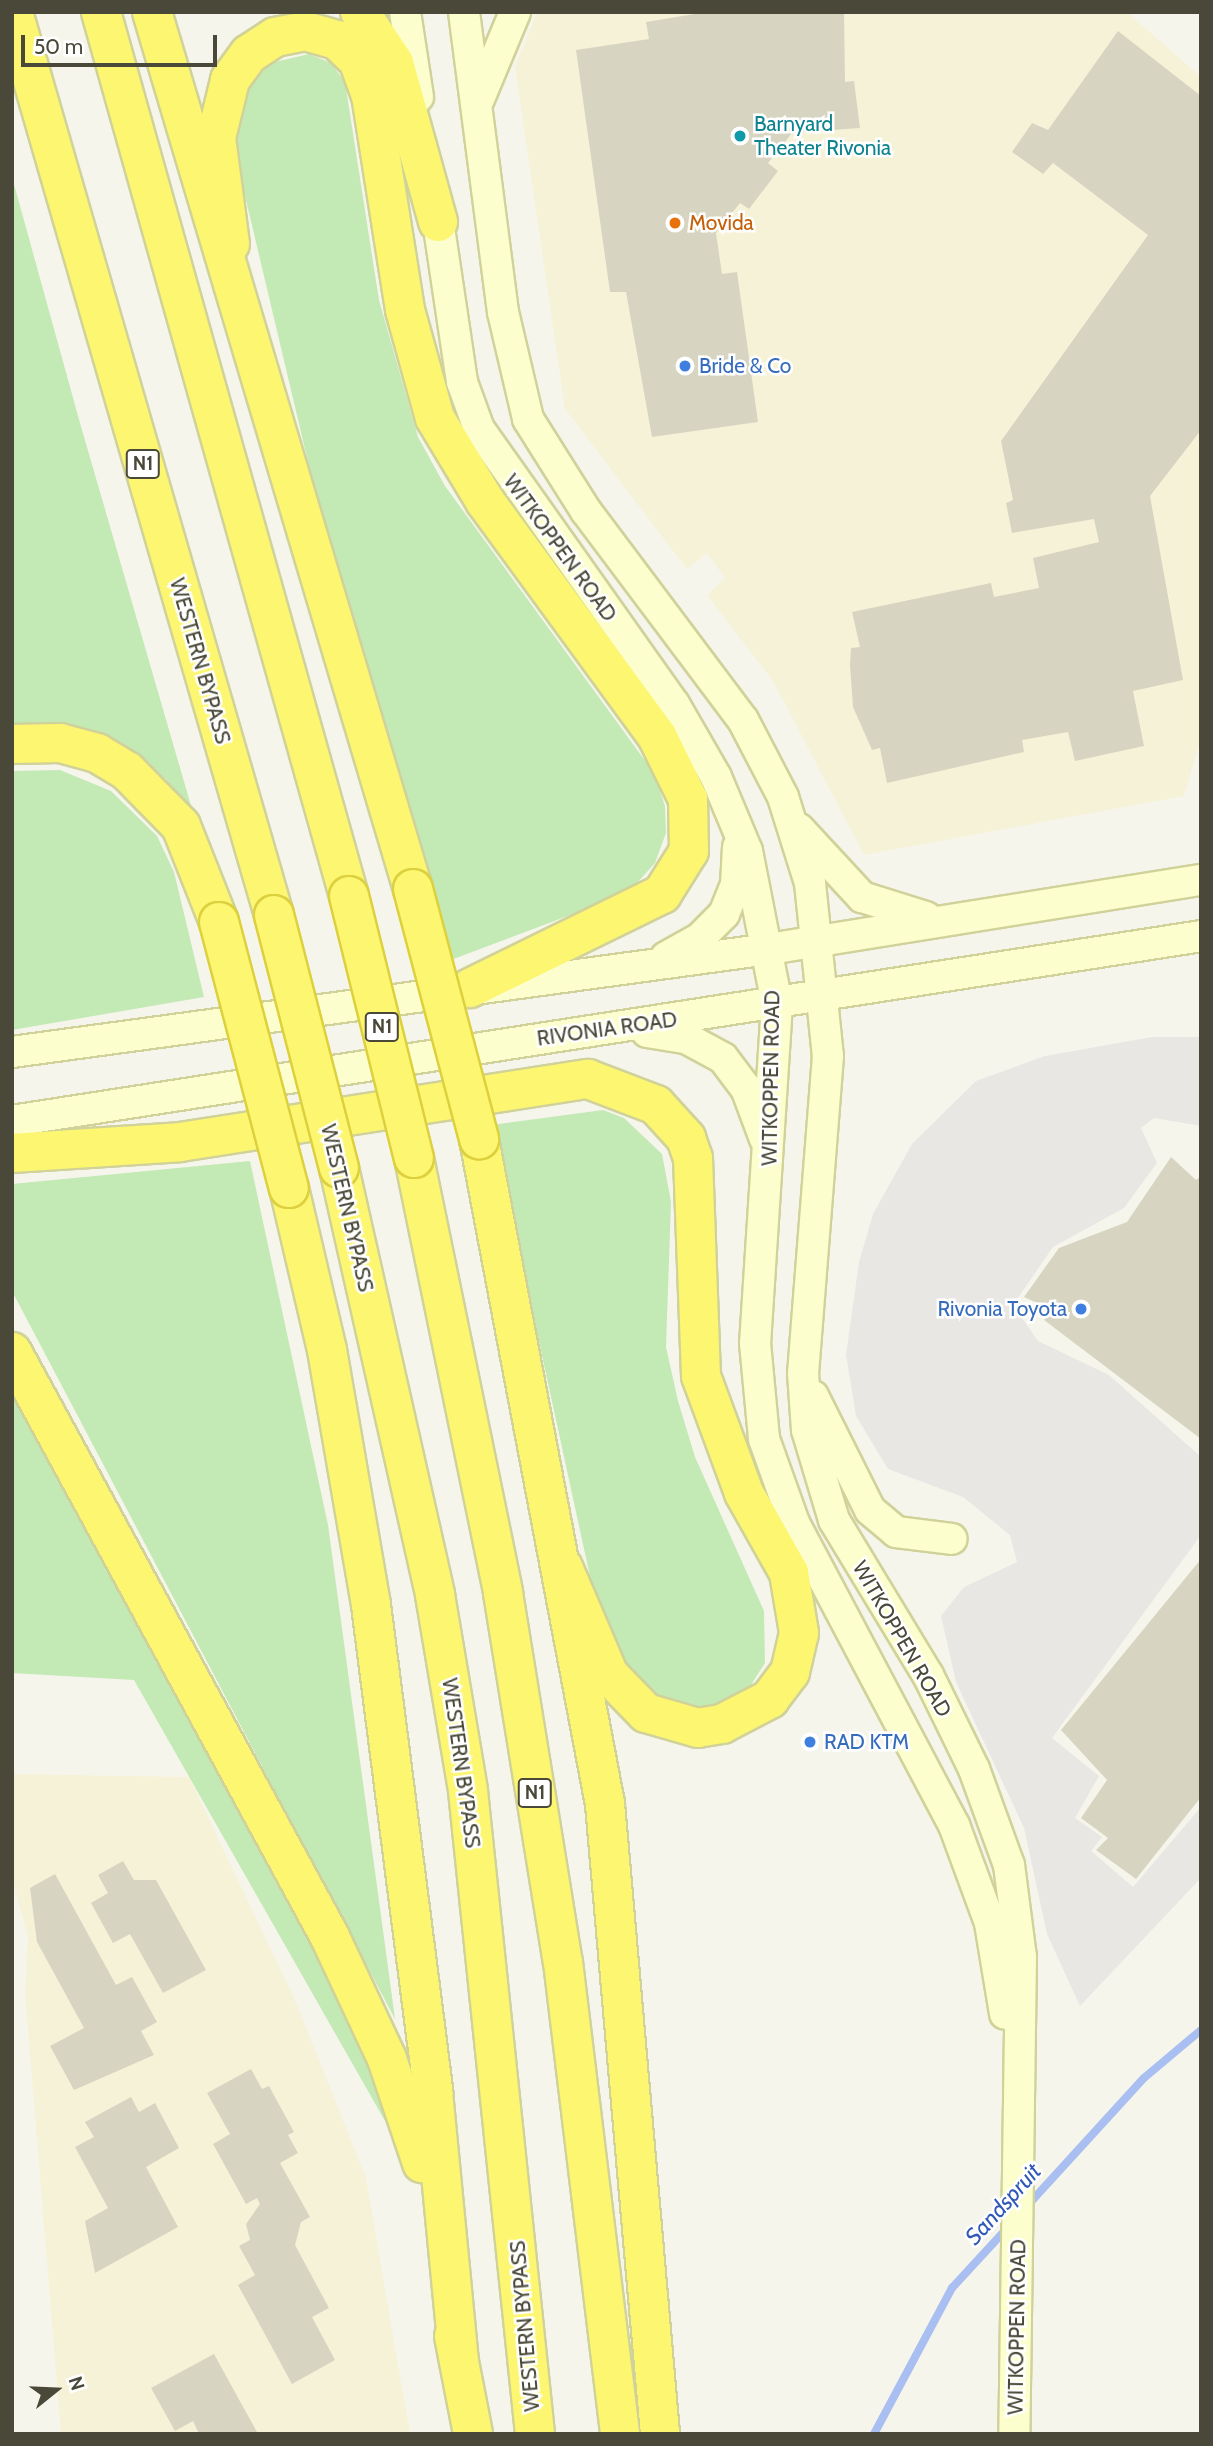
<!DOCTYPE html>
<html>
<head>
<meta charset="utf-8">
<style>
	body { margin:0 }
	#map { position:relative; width:1213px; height:2446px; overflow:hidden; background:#f6f5ec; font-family:Cabin,sans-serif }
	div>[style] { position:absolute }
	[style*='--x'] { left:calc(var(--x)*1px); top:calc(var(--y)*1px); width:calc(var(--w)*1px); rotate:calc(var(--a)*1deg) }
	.commercial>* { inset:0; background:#f6f2d8 }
	.green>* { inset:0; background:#c3e9b5 }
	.parking>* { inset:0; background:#e8e7e3 }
	.stream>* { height:8px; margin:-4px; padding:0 4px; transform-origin:4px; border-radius:4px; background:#aabff1 }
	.building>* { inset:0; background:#d7d5c1 }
	.roads { filter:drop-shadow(2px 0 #d0d29a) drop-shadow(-2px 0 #d0d29a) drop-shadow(0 2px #d0d29a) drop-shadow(0 -2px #d0d29a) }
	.secondary>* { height:30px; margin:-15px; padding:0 15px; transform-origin:15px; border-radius:15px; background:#fcfecd }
	.motorway>* { height:38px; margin:-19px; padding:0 19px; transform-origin:19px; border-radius:19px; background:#fcf670 }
	.bridges { filter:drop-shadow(2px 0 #ddd03e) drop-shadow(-2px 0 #ddd03e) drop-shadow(0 2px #ddd03e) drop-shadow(0 -2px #ddd03e) }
	.motorway-bridge>* { height:38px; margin:-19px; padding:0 19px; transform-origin:19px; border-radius:19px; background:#fcf670 }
	.dots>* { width:19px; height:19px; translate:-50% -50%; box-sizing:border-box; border:4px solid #fff; border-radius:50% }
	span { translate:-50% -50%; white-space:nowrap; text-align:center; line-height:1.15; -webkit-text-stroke:5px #fff; paint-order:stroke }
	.shield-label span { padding:2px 5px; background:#fff; border:2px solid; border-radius:5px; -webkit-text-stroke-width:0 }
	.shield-label { font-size:19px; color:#4a4939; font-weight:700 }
	.culture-label { font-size:21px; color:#0d838f }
	.left { translate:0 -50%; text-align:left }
	.food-label { font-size:21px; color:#c56008 }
	.shop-label { font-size:21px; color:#366cbe }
	.right { translate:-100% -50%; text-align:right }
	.street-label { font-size:21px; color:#4a4939 }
	.water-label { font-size:23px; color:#3158b7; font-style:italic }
	.frame { position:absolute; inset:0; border:14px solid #4a4939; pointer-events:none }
	.north { position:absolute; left:21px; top:2355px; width:70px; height:70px; -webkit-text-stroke:5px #fff; paint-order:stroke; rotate:72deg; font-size:19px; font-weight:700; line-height:28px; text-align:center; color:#4a4939 }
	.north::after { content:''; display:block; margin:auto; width:24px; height:32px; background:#4a4939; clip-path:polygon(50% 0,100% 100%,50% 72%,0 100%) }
	.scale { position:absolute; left:21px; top:35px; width:196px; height:32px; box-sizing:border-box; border:4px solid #4a4939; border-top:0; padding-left:9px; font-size:21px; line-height:24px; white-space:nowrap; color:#4a4939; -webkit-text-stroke:5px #fff; paint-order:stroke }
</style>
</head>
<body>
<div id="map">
	<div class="commercial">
		<div style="clip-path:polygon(537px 12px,1127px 12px,1201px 77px,1201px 738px,1184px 796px,864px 855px,773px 681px,707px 595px,725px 578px,707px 553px,687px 569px,565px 409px,515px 67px)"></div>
		<div style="clip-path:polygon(12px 1774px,189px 1777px,296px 2002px,366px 2178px,410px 2434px,61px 2434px,25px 1993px,28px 1937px,12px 1878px)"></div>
	</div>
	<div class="green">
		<div style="clip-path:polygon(309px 54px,331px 63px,345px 82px,379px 300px,418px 437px,445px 486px,654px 773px,665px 806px,666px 833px,655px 863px,637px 883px,610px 900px,448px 961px,341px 601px,232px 141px,253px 80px,271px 63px)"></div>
		<div style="clip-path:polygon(12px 177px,80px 423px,196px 823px,166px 779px,101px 734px,64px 724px,12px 724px)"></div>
		<div style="clip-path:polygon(60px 770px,111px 791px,157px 836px,174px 872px,204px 997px,12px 1030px,12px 771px)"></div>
		<div style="clip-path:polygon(603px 1110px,624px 1118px,662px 1154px,671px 1202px,666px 1347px,678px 1401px,695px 1457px,764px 1611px,765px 1663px,747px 1691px,725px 1707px,661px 1713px,604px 1641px,492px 1125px)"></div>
		<div style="clip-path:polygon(250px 1161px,328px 1525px,395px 2019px,12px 1291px,12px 1184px)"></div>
		<div style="clip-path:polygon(12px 1378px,266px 1844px,386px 2095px,393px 2135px,134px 1680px,12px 1673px)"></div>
	</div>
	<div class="parking">
		<div style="clip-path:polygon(1152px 1037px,1201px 1037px,1201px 1126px,1154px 1118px,1141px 1128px,1157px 1163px,1124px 1208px,1053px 1247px,1013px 1305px,1038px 1341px,1109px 1375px,1201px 1457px,1201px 1535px,1052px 1738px,1099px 1776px,1075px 1818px,1102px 1837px,1091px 1851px,1133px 1887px,1201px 1807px,1201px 1878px,1080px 2006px,1047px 1934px,1024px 1828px,956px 1682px,941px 1616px,964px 1587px,1017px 1562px,1010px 1535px,963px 1497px,888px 1469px,856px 1416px,846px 1355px,859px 1262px,873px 1214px,912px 1144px,976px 1081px,1045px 1056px)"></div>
	</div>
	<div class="stream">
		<div style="--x:1027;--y:2206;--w:173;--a:-47.6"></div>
		<div style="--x:1144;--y:2078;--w:75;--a:-40.1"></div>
		<div style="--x:874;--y:2434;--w:166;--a:-61.9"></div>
		<div style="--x:952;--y:2288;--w:84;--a:-47.4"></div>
	</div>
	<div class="building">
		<div style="clip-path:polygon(707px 12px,844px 12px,845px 82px,854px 81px,860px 128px,792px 133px,768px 163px,778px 171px,749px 209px,740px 203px,716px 233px,722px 274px,737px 272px,758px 422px,652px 437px,626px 292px,610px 292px,576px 50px,649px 39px,646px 22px)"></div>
		<div style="clip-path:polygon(1118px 31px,1201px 96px,1201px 430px,1150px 496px,1183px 680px,1133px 691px,1144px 746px,1075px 761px,1068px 732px,1022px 740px,1024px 752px,887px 783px,880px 748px,872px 750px,853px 707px,850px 665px,851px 648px,860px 647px,852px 612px,991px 583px,994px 597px,1039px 588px,1033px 558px,1099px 542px,1094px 519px,1012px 533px,1006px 503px,1013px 500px,1001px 441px,1148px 235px,1053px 163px,1043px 174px,1012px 152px,1032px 123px,1048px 130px)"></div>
		<div style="clip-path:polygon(1171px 1157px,1196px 1180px,1201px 1176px,1201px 1439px,1044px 1320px,1051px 1309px,1024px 1297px,1059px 1248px,1127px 1222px)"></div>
		<div style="clip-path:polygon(1201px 1559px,1201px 1797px,1136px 1879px,1096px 1850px,1108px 1838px,1081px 1818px,1107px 1780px,1061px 1730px)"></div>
		<div style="clip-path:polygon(123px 1861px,134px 1880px,156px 1880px,206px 1970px,163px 1993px,130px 1934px,113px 1943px,91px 1903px,108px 1893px,98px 1875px)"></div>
		<div style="clip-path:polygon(55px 1874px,116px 1985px,132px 1977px,157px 2022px,141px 2031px,154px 2055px,74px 2090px,50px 2046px,84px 2028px,37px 1942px,30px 1888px)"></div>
		<div style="clip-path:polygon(251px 2069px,262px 2089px,269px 2086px,294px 2132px,288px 2135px,298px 2153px,280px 2163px,310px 2217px,301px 2222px,295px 2245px,329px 2308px,312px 2317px,335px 2360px,292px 2384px,238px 2285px,255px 2275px,239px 2246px,250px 2240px,246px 2224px,260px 2204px,257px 2198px,246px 2204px,213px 2144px,230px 2134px,207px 2093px)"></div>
		<div style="clip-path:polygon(131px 2097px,139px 2112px,155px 2103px,179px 2148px,146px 2167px,178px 2227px,95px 2273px,85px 2221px,108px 2208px,75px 2147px,94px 2137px,85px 2122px)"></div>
		<div style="clip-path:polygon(214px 2354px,258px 2434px,199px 2434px,193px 2421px,175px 2431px,151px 2388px)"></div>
	</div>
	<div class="roads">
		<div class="secondary">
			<div style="--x:405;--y:12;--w:86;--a:81.3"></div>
			<div style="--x:464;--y:12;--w:303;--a:82.6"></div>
			<div style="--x:503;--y:312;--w:110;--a:76.8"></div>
			<div style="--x:528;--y:419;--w:109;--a:57.8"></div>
			<div style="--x:586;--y:511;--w:261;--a:53.1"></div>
			<div style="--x:743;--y:720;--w:87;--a:62.5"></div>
			<div style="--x:783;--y:797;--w:90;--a:72.6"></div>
			<div style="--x:810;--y:883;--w:174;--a:84.1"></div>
			<div style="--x:828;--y:1056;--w:318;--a:94.5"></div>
			<div style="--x:803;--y:1373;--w:57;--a:86"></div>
			<div style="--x:807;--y:1430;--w:94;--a:73.3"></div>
			<div style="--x:834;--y:1520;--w:181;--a:58.8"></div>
			<div style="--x:928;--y:1675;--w:105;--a:63.9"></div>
			<div style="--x:974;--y:1769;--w:102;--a:70"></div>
			<div style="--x:1009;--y:1865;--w:93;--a:82.6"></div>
			<div style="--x:1021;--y:1957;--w:477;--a:90.8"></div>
			<div style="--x:479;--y:99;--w:94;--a:-67.5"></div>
			<div style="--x:435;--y:201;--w:183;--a:81.5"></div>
			<div style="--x:462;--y:382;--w:50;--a:70.1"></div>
			<div style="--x:479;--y:429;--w:337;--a:54.7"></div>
			<div style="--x:674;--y:704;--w:84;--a:60.1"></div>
			<div style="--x:716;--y:777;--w:80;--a:67.3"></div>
			<div style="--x:747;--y:851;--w:156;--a:78.9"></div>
			<div style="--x:777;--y:1004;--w:340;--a:93.7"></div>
			<div style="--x:755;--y:1343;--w:96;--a:84.6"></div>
			<div style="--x:764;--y:1439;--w:89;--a:70.3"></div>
			<div style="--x:794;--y:1523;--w:342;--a:62.1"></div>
			<div style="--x:954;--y:1825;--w:104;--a:69.8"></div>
			<div style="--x:990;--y:1923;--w:92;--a:80.6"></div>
			<div style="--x:799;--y:829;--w:93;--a:47.2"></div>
			<div style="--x:862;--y:897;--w:67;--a:17.4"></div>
			<div style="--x:666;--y:957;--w:39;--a:-29"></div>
			<div style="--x:700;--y:938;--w:34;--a:-45"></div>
			<div style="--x:724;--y:914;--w:31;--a:-68"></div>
			<div style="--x:736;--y:885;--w:38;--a:-87"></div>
			<div style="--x:647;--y:1032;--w:39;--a:9"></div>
			<div style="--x:686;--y:1038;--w:42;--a:28.4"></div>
			<div style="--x:723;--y:1058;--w:38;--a:53"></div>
			<div style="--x:746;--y:1088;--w:54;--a:69.6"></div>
			<div style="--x:12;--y:1052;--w:764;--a:-7.75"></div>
			<div style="--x:769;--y:949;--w:437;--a:-9.1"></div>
			<div style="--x:12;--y:1121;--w:1203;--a:-8.84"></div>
			<div style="--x:813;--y:1396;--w:127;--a:63.4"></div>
			<div style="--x:870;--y:1510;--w:34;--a:40"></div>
			<div style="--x:896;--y:1532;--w:56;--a:7.1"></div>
		</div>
		<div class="motorway">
			<div style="--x:13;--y:12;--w:940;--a:73.88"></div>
			<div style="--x:101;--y:12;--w:918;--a:74.33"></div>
			<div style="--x:152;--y:12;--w:915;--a:73.43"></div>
			<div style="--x:360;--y:12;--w:61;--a:56.3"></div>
			<div style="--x:394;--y:63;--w:165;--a:74.5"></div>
			<div style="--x:230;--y:244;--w:107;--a:-97.5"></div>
			<div style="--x:216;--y:138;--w:60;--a:-76.4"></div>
			<div style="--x:230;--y:80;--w:32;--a:-54"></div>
			<div style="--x:249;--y:54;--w:31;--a:-33"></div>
			<div style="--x:275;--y:37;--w:31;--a:-11"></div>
			<div style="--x:305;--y:31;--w:33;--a:16"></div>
			<div style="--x:337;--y:40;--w:29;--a:44"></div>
			<div style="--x:358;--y:60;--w:37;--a:70"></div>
			<div style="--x:371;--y:95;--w:218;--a:81"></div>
			<div style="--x:405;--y:310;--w:112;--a:74.5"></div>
			<div style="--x:435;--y:418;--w:97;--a:58.9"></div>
			<div style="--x:485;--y:501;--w:291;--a:53.8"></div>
			<div style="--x:657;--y:736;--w:70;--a:63.8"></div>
			<div style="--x:688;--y:799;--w:52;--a:88.9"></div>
			<div style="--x:689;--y:851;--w:51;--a:122.1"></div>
			<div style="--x:662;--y:894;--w:214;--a:153.9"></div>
			<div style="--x:12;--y:744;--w:48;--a:-1.2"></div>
			<div style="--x:60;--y:743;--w:38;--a:15"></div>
			<div style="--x:97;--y:753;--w:35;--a:31"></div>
			<div style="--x:127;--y:771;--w:77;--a:45.5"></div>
			<div style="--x:181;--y:826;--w:103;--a:68.4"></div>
			<div style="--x:479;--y:1139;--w:677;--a:79.27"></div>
			<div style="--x:605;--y:1804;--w:632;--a:85.01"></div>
			<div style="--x:12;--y:1153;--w:168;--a:-3.7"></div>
			<div style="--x:180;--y:1142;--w:413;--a:-8.8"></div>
			<div style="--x:588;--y:1079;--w:73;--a:20.9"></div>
			<div style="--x:656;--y:1105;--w:45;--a:47.7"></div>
			<div style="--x:686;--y:1138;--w:21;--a:71"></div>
			<div style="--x:693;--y:1158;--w:218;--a:87.9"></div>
			<div style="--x:701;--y:1376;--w:125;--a:69.8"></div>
			<div style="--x:744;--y:1493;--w:92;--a:60.6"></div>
			<div style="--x:789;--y:1573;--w:61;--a:80.5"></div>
			<div style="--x:799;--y:1633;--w:40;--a:103"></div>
			<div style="--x:790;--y:1672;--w:34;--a:127"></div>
			<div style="--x:770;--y:1699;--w:54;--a:152.5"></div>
			<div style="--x:722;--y:1724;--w:24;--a:171"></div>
			<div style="--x:698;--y:1728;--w:54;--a:-163.9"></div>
			<div style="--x:646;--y:1713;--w:53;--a:-134.2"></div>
			<div style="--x:609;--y:1675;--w:117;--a:-113.1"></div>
			<div style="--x:414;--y:1158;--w:444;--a:78.4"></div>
			<div style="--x:503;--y:1593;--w:374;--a:80.8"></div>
			<div style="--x:563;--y:1962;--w:475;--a:83.1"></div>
			<div style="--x:339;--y:1168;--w:438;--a:77.3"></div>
			<div style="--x:435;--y:1595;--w:199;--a:80.4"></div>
			<div style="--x:468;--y:1791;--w:646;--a:84.05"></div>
			<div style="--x:289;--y:1188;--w:166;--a:76.8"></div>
			<div style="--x:327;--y:1350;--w:259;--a:80.2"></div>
			<div style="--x:371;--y:1605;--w:491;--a:82.7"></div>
			<div style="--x:433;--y:2092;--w:269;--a:84.5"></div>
			<div style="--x:12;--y:1352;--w:664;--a:61.47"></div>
			<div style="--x:329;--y:1935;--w:137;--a:64.9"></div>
			<div style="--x:387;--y:2059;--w:110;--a:71.4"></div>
			<div style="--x:454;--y:2336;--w:100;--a:79"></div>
		</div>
	</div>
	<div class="bridges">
		<div class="motorway-bridge">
			<div style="--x:413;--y:889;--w:259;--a:75.2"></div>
			<div style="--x:349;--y:896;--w:270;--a:76.1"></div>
			<div style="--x:274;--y:915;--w:261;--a:75.6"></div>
			<div style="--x:219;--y:922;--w:275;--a:75.3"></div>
		</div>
	</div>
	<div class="dots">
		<div style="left:740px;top:136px;background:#0f9aa8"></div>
		<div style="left:675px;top:223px;background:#e8710a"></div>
		<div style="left:685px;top:366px;background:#3f7fe0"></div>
		<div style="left:1081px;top:1309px;background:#3f7fe0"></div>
		<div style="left:810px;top:1742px;background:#3f7fe0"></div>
	</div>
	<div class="shield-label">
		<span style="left:143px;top:464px">N1</span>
		<span style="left:382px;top:1027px">N1</span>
		<span style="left:535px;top:1793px">N1</span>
	</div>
	<div class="culture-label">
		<span class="left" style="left:754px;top:136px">Barnyard<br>Theater Rivonia</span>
	</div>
	<div class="food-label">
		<span class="left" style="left:689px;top:223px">Movida</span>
	</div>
	<div class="shop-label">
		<span class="left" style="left:699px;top:366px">Bride &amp; Co</span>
		<span class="right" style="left:1067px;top:1309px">Rivonia Toyota</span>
		<span class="left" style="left:824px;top:1742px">RAD KTM</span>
	</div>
	<div class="street-label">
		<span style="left:560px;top:548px;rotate:54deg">WITKOPPEN ROAD</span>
		<span style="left:200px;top:661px;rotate:74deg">WESTERN BYPASS</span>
		<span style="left:607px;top:1029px;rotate:-8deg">RIVONIA ROAD</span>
		<span style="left:771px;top:1078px;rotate:-89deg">WITKOPPEN ROAD</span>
		<span style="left:347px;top:1208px;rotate:77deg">WESTERN BYPASS</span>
		<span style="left:902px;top:1639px;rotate:60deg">WITKOPPEN ROAD</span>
		<span style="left:461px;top:1763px;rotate:82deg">WESTERN BYPASS</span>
		<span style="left:525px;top:2326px;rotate:-95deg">WESTERN BYPASS</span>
		<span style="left:1017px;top:2327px;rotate:-89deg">WITKOPPEN ROAD</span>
	</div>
	<div class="water-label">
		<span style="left:1003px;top:2204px;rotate:-48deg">Sandspruit</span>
	</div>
	<div class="frame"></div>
	<div class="north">N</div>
	<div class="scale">50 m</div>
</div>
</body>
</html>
